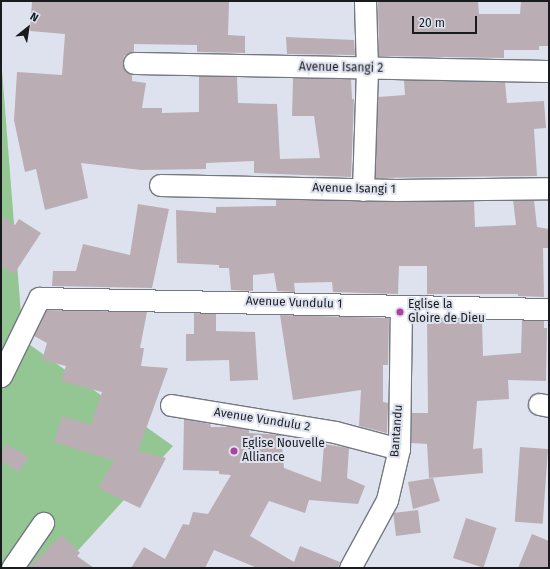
<!DOCTYPE html>
<html>
<head>
<meta charset="utf-8">
<style>
	body { margin:0 }
	#map { position:relative; width:550px; height:569px; overflow:hidden; background:#dde2ee; font-family:"Fira Sans",sans-serif }
	div>[style] { position:absolute }
	[style*='--x'] { left:calc(var(--x)*1px); top:calc(var(--y)*1px); width:calc(var(--w)*1px); rotate:calc(var(--a)*1deg) }
	.green>* { inset:0; background:#93c692 }
	.building>* { inset:0; background:#baaeb4; transform-origin:0 0 }
	.roads { filter:drop-shadow(1px 0 #737881) drop-shadow(-1px 0 #737881) drop-shadow(0 1px #737881) drop-shadow(0 -1px #737881) }
	.minor>* { height:21px; margin:-10.5px; padding:0 10.5px; transform-origin:10.5px; border-radius:10.5px; background:#fff }
	.dots>* { width:11px; height:11px; translate:-50% -50%; box-sizing:border-box; border:2px solid #dde2ee; border-radius:50% }
	span { translate:-50% -50%; white-space:nowrap; text-align:center; line-height:1.15; -webkit-text-stroke:4px #dde2ee; paint-order:stroke }
	.street-label { font-size:12px; color:#191b1f }
	.poi-label { font-size:12px; color:#191b1f }
	.left { translate:0 -50%; text-align:left }
	.frame { position:absolute; inset:0; border:2px solid #191b1f; pointer-events:none }
	.north { position:absolute; left:8px; top:8px; width:40px; height:40px; -webkit-text-stroke:3px #dde2ee; paint-order:stroke; rotate:30deg; font-size:11px; font-weight:700; line-height:16px; text-align:center; color:#191b1f }
	.north::after { content:''; display:block; margin:auto; width:14px; height:18px; background:#191b1f; clip-path:polygon(50% 0,100% 100%,50% 72%,0 100%) }
	.scale { position:absolute; left:412px; top:16px; width:65px; height:18px; box-sizing:border-box; border:2px solid #191b1f; border-top:0; padding-left:5px; font-size:12px; line-height:14px; white-space:nowrap; color:#191b1f; -webkit-text-stroke:3px #dde2ee; paint-order:stroke }
</style>
</head>
<body>
<div id="map">
	<div class="green">
		<div style="clip-path:polygon(1px 57px,23px 340px,173px 446px,62px 568px,1px 568px)"></div>
	</div>
	<div class="building">
		<div style="clip-path:polygon(32px 1px,229px 1px,228px 35px,245px 36px,245px 53px,197px 52px,197px 45px,134px 44px,134px 51px,124px 56px,123px 68px,132px 75px,132px 81px,146px 83px,142px 108px,162px 108px,162px 113px,199px 112px,199px 76px,237px 77px,238px 103px,277px 104px,280px 159px,320px 158px,314px 116px,292px 116px,293px 78px,351px 79px,352px 99px,354px 99px,351px 177px,254px 173px,254px 161px,206px 163px,206px 169px,141px 170px,81px 163px,88px 198px,45px 210px,36px 169px,25px 172px,14px 120px,17px 72px,62px 75px,65px 34px,30px 31px)"></div>
		<div style="clip-path:polygon(378px 1px,478px 1px,479px 14px,520px 14px,521px 1px,549px 1px,549px 46px,539px 46px,539px 50px,504px 50px,504px 58px,379px 56px)"></div>
		<div style="clip-path:polygon(286px 37px,354px 40px,355px 55px,287px 54px)"></div>
		<div style="clip-path:polygon(404px 80px,505px 82px,507px 103px,544px 101px,546px 128px,534px 129px,537px 176px,375px 178px,378px 97px,405px 95px)"></div>
		<div style="clip-path:polygon(276px 199px,474px 201px,475px 227px,516px 225px,513px 200px,534px 200px,537px 227px,549px 229px,549px 248px,543px 248px,544px 297px,518px 296px,518px 294px,427px 294px,427px 266px,399px 266px,398px 294px,333px 292px,332px 282px,294px 283px,295px 292px,277px 291px,274px 273px,253px 275px,253px 291px,231px 290px,229px 268px,219px 268px,219px 265px,177px 263px,176px 210px,216px 213px,216px 207px,276px 206px)"></div>
		<div style="clip-path:polygon(138px 204px,169px 209px,152px 288px,52px 286px,53px 271px,76px 271px,83px 244px,130px 255px)"></div>
		<div style="clip-path:polygon(1px 216px,15px 225px,19px 219px,41px 233px,14px 274px,1px 266px)"></div>
		<div style="clip-path:polygon(46px 310px,147px 312px,140px 348px,144px 348px,141px 366px,168px 368px,138px 451px,166px 458px,140px 508px,98px 488px,114px 461px,54px 442px,62px 416px,91px 425px,102px 392px,61px 381px,66px 366px,42px 360px,47px 343px,34px 336px)"></div>
		<div style="clip-path:polygon(194px 313px,216px 314px,216px 331px,255px 332px,258px 380px,230px 381px,229px 360px,186px 361px,186px 334px,194px 334px)"></div>
		<div style="clip-path:polygon(280px 315px,389px 318px,388px 365px,383px 365px,383px 402px,388px 403px,387px 433px,359px 426px,361px 390px,293px 400px)"></div>
		<div style="clip-path:polygon(427px 318px,482px 320px,483px 356px,521px 353px,522px 320px,544px 321px,544px 328px,547px 328px,546px 381px,508px 380px,509px 399px,477px 401px,473px 449px,482px 448px,483px 473px,429px 478px,427px 444px,411px 443px,412px 413px,428px 413px)"></div>
		<div style="clip-path:polygon(184px 419px,210px 424px,211px 427px,233px 427px,249px 430px,249px 433px,281px 435px,284px 468px,321px 482px,324px 444px,349px 448px,347px 478px,365px 486px,358px 504px,309px 500px,305px 513px,269px 501px,250px 536px,294px 562px,300px 546px,340px 562px,338px 568px,257px 568px,214px 550px,205px 568px,131px 568px,144px 547px,165px 559px,183px 524px,189px 525px,193px 512px,208px 514px,231px 475px,219px 474px,219px 471px,183px 470px)"></div>
		<div style="clip-path:polygon(7px 444px,28px 457px,19px 472px,1px 461px,1px 454px)"></div>
		<div style="left:520px;top:447px;width:28px;height:75px;rotate:4deg"></div>
		<div style="clip-path:polygon(433px 478px,440px 501px,413px 509px,408px 482px)"></div>
		<div style="left:418px;top:510px;width:23px;height:25px;rotate:83deg"></div>
		<div style="left:466px;top:518px;width:32px;height:42px;rotate:18deg"></div>
		<div style="clip-path:polygon(532px 534px,549px 541px,549px 568px,518px 568px)"></div>
		<div style="clip-path:polygon(62px 535px,80px 553px,77px 556px,94px 568px,28px 568px)"></div>
	</div>
	<div class="roads">
		<div class="minor">
			<div style="--x:134;--y:63;--w:415;--a:1.1"></div>
			<div style="--x:160;--y:185;--w:236;--a:1.2"></div>
			<div style="--x:396;--y:190;--w:153;--a:-0.7"></div>
			<div style="--x:363;--y:190;--w:121;--a:-88.1"></div>
			<div style="--x:367;--y:69;--w:68;--a:-91.7"></div>
			<div style="--x:1;--y:376;--w:87;--a:-64"></div>
			<div style="--x:39;--y:298;--w:510;--a:1.24"></div>
			<div style="--x:539;--y:404;--w:10;--a:11"></div>
			<div style="--x:171;--y:405;--w:166;--a:9.3"></div>
			<div style="--x:335;--y:432;--w:66;--a:14.9"></div>
			<div style="--x:12;--y:568;--w:55;--a:-55.4"></div>
			<div style="--x:350;--y:568;--w:77;--a:-61.4"></div>
			<div style="--x:387;--y:500;--w:52;--a:-76.8"></div>
			<div style="--x:399;--y:449;--w:142;--a:-89.2"></div>
		</div>
	</div>
	<div class="dots">
		<div style="left:400px;top:312px;background:#af419f"></div>
		<div style="left:234px;top:451px;background:#af419f"></div>
	</div>
	<div class="street-label">
		<span style="left:341px;top:68px;rotate:1deg">Avenue Isangi 2</span>
		<span style="left:354px;top:189px;rotate:1deg">Avenue Isangi 1</span>
		<span style="left:294px;top:303px;rotate:2deg">Avenue Vundulu 1</span>
		<span style="left:262px;top:420px;rotate:9deg">Avenue Vundulu 2</span>
		<span style="left:397px;top:431px;rotate:-86deg">Bantandu</span>
	</div>
	<div class="poi-label">
		<span class="left" style="left:408px;top:312px">Eglise la<br>Gloire de Dieu</span>
		<span class="left" style="left:242px;top:451px">Eglise Nouvelle<br>Alliance</span>
	</div>
	<div class="frame"></div>
	<div class="north">N</div>
	<div class="scale">20 m</div>
</div>
</body>
</html>
